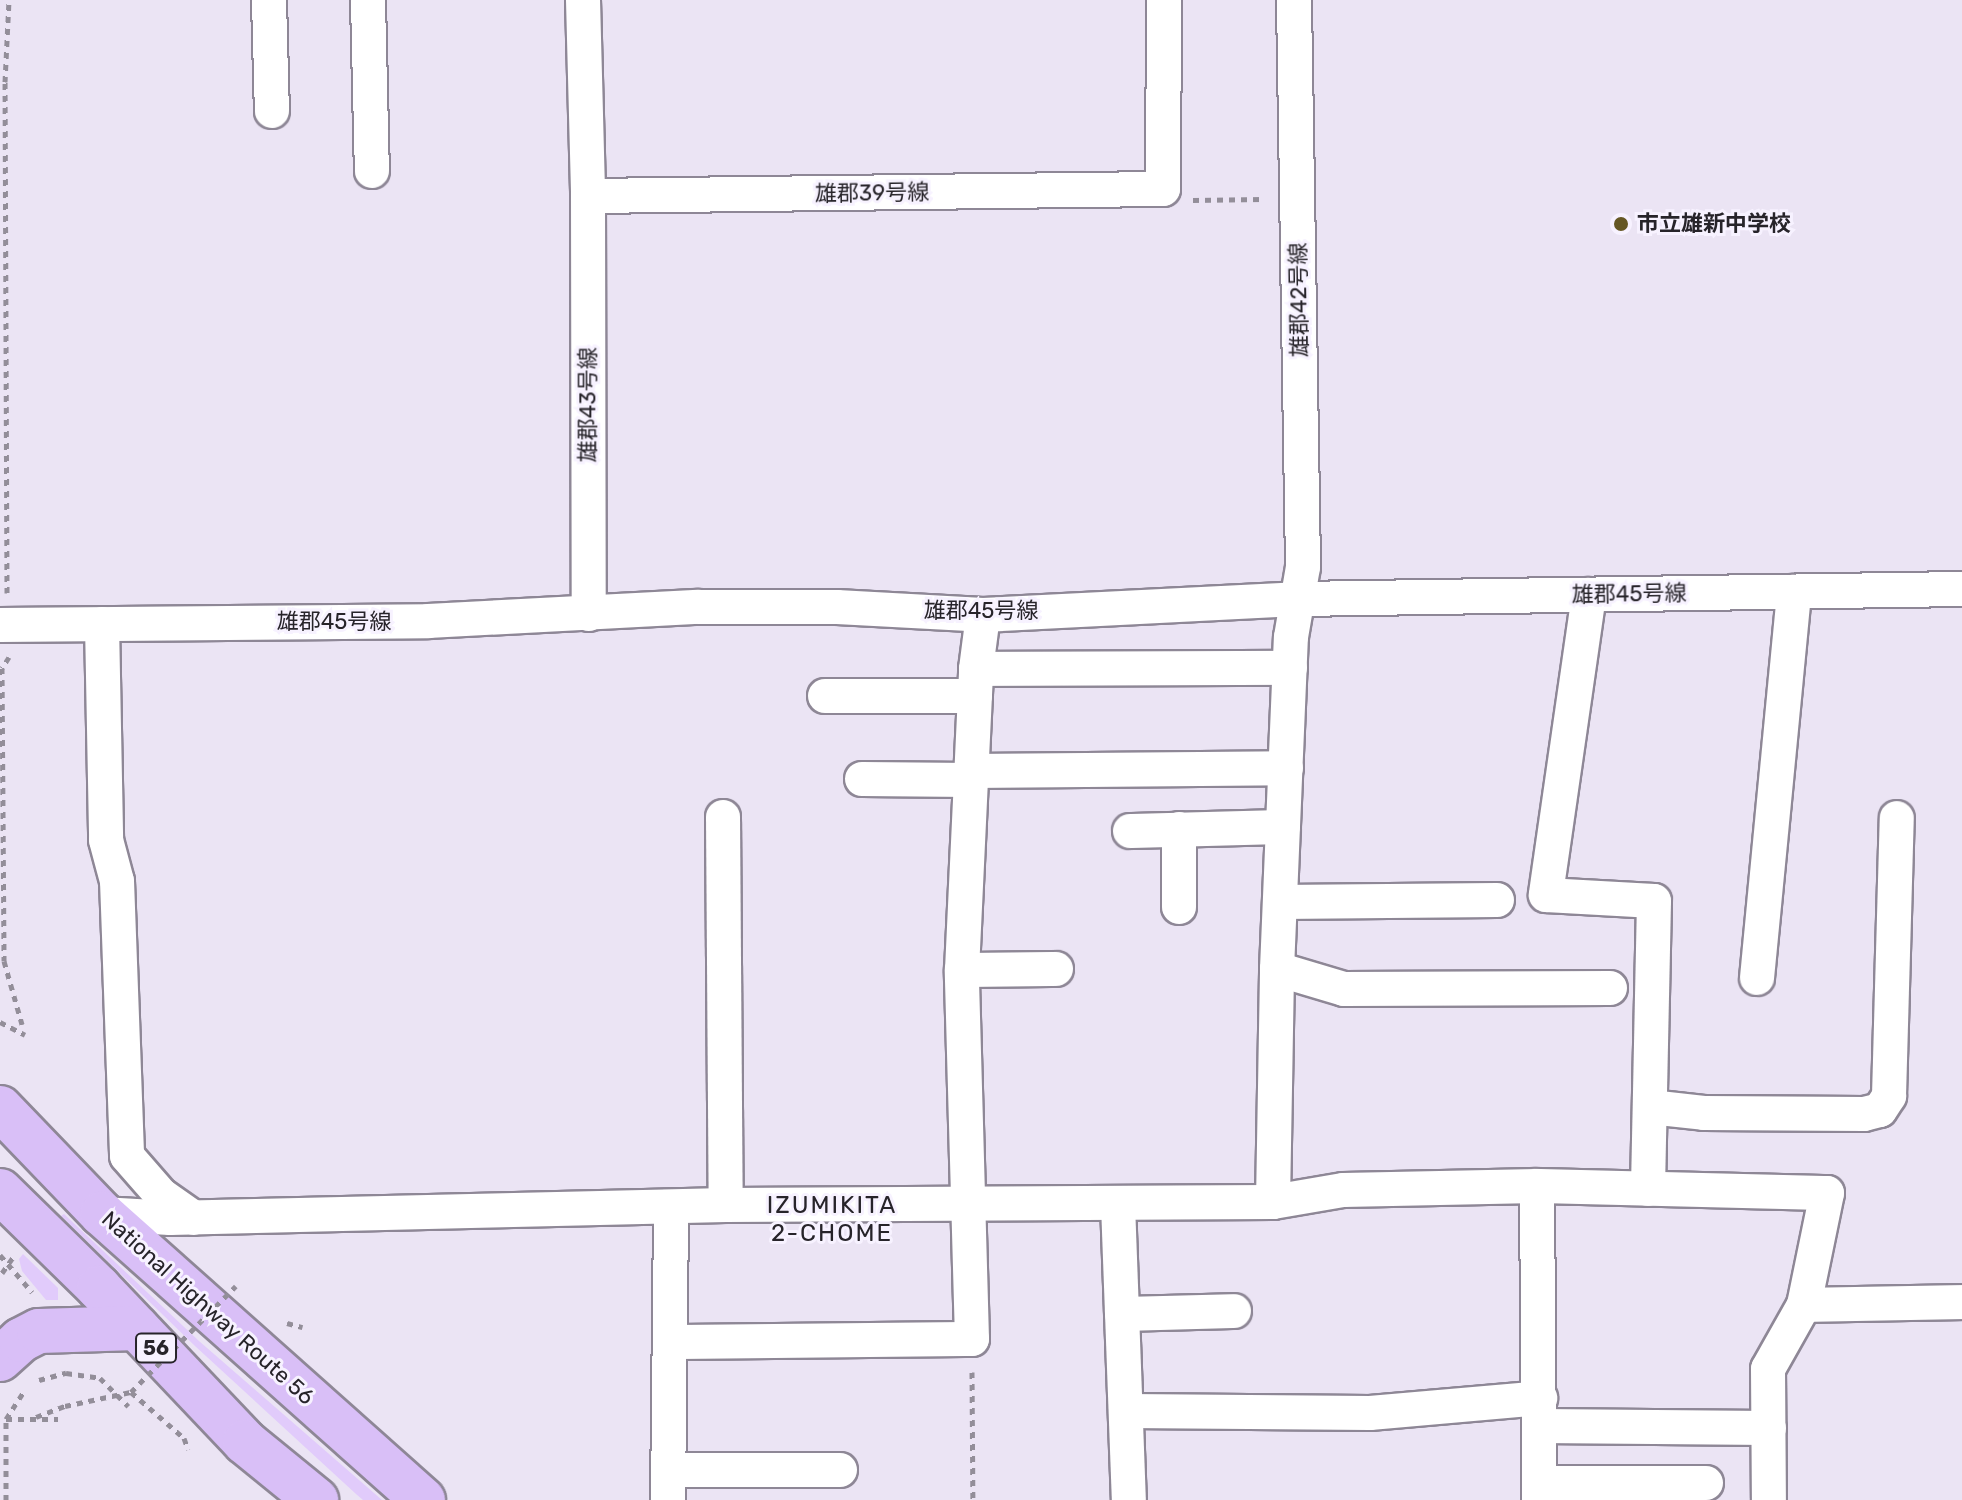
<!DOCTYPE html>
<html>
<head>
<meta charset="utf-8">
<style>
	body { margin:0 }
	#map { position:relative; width:1962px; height:1500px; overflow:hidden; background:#ebe4f4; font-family:Rubik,"Noto Sans JP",sans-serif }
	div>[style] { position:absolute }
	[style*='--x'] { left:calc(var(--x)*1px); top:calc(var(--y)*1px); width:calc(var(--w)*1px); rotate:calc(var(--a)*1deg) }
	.green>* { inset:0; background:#e1cbfb }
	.path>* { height:5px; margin-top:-2.5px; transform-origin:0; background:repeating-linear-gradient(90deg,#938e99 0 6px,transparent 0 12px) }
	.roads { filter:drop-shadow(2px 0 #8e8796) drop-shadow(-2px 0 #8e8796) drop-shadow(0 2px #8e8796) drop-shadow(0 -2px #8e8796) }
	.minor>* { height:34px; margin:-17px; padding:0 17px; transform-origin:17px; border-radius:17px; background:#fff }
	.highway>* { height:44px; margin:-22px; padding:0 22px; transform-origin:22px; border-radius:22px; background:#d9bff7 }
	.path-bridge>* { height:5px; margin-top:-2.5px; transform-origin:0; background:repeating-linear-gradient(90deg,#938e99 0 6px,transparent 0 12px) }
	.dots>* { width:22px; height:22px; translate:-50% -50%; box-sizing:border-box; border:4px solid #f7f2ff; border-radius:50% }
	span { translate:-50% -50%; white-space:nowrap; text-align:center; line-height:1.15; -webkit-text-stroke:6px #f7f2ff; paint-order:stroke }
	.shield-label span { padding:2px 6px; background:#f7f2ff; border:2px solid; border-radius:6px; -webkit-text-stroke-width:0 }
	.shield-label { font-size:20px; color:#27242a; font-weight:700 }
	.street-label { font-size:22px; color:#27242a }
	.poi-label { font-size:22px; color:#27242a; font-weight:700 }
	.left { translate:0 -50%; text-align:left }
	.neighbourhood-label { font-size:24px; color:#27242a; letter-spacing:2px }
</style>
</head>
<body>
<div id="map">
	<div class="green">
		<div style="clip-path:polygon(64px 1214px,199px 1341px,382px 1500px,363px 1500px,356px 1494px,195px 1346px,61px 1216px)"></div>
		<div style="clip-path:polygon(23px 1254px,58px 1288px,58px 1300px,46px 1300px,22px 1271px,19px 1259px)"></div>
	</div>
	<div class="path">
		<div style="--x:1193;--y:200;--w:70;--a:-0.8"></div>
		<div style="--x:7;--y:593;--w:511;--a:-90.22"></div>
		<div style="--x:5;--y:82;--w:82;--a:-87.2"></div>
		<div style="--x:9;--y:657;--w:13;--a:122"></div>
		<div style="--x:2;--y:668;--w:293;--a:89.6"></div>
		<div style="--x:4;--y:961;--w:66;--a:74.1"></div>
		<div style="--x:0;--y:1022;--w:28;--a:27"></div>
		<div style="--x:0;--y:1255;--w:49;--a:49.1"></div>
		<div style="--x:2;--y:1273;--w:19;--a:-55"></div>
		<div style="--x:287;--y:1323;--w:16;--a:15"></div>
		<div style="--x:972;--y:1372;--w:128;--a:89.6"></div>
		<div style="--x:39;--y:1380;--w:28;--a:-15"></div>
		<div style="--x:66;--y:1373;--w:34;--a:8"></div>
		<div style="--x:100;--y:1378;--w:40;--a:45"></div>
		<div style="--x:131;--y:1392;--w:70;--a:41"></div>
		<div style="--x:184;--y:1438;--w:12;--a:70"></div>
		<div style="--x:36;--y:1417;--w:31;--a:-21"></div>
		<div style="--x:6;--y:1419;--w:52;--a:0"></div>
		<div style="--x:6;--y:1500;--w:81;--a:-90"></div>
		<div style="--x:6;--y:1419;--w:35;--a:-57"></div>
	</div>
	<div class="roads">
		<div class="minor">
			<div style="--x:269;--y:0;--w:111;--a:88.5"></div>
			<div style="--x:368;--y:0;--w:171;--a:88.7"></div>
			<div style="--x:583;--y:0;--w:196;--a:88.5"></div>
			<div style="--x:588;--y:196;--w:418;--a:89.9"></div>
			<div style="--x:588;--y:196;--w:575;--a:-0.7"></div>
			<div style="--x:1163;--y:189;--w:189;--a:-89.7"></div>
			<div style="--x:1589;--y:595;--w:303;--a:98.2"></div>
			<div style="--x:1546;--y:895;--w:108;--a:3.2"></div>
			<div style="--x:1654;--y:901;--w:288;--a:91.2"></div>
			<div style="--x:102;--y:624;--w:216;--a:88.9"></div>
			<div style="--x:106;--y:840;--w:42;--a:75"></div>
			<div style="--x:117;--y:881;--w:275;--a:87.9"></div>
			<div style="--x:127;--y:1156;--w:52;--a:48.9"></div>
			<div style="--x:161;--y:1195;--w:40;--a:34.9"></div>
			<div style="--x:0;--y:625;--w:428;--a:-0.5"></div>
			<div style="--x:428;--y:621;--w:271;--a:-3"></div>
			<div style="--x:699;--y:607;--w:138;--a:0"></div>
			<div style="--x:837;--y:607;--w:146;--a:3.1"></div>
			<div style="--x:983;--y:615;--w:314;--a:-2.9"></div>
			<div style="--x:1297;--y:599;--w:665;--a:-0.86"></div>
			<div style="--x:976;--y:669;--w:314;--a:-0.2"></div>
			<div style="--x:825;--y:696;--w:150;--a:0"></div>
			<div style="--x:971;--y:771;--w:315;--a:-0.5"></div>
			<div style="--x:862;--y:779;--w:109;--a:0.5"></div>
			<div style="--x:723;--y:817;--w:388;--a:89.6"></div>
			<div style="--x:1179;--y:829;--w:78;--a:90"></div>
			<div style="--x:1130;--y:831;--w:153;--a:-1.5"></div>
			<div style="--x:1280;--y:902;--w:217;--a:-0.5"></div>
			<div style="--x:1277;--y:969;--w:70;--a:16.6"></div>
			<div style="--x:1344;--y:989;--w:266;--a:-0.2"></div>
			<div style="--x:962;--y:970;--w:94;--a:-0.6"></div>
			<div style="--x:1757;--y:978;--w:388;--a:-84.5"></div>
			<div style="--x:1650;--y:1107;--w:54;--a:6.3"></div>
			<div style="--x:1704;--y:1113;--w:160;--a:0.4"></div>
			<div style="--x:1864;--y:1114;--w:16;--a:-14"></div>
			<div style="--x:1880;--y:1110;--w:17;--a:-57"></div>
			<div style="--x:1889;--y:1096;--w:278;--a:-88.4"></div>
			<div style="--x:1537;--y:1186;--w:290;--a:1.4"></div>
			<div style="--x:1827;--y:1193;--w:114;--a:101.6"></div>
			<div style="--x:1804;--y:1305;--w:73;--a:119.4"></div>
			<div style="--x:1768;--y:1369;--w:131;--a:89.6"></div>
			<div style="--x:1273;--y:1202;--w:233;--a:-89"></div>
			<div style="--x:1277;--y:969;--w:332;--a:-87.6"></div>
			<div style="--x:1291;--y:637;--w:71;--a:-80.3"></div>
			<div style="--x:1303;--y:567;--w:567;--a:-90.91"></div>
			<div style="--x:1118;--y:1204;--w:296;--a:87.9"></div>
			<div style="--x:102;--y:1214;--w:68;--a:3.4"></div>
			<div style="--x:170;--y:1218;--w:556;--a:-1.34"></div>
			<div style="--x:726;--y:1205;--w:547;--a:-0.31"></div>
			<div style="--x:1273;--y:1202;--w:71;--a:-9.7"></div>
			<div style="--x:1343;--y:1190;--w:194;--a:-1.2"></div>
			<div style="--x:1537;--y:1186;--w:314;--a:89.6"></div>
			<div style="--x:1804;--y:1305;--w:158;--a:-1.1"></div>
			<div style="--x:1122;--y:1314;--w:112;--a:-1.5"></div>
			<div style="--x:672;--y:1342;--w:300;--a:-0.6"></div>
			<div style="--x:972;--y:1339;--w:369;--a:-91.6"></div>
			<div style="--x:962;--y:970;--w:301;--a:-87.3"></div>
			<div style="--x:976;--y:669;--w:54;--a:-82.6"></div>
			<div style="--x:1128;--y:1411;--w:242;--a:0.5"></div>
			<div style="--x:1370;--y:1413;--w:171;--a:-5"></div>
			<div style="--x:1540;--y:1426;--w:229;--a:0.5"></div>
			<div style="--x:668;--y:1470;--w:172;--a:0"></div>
			<div style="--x:1540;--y:1483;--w:166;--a:0"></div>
			<div style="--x:668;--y:1500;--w:292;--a:-89.4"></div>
		</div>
		<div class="highway">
			<div style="--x:0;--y:1108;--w:147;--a:46.1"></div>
			<div style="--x:102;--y:1214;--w:430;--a:41.7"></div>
			<div style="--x:0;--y:1191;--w:139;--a:44.4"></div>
			<div style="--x:99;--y:1288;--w:212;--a:46.5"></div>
			<div style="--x:245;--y:1442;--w:92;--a:39.2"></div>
			<div style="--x:0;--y:1359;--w:28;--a:-42"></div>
			<div style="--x:21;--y:1340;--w:20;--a:-27"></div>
			<div style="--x:39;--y:1331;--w:98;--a:-1.8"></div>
		</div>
	</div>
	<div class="path-bridge">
		<div style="--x:65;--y:1406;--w:67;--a:-12"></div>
		<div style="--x:131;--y:1392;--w:149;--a:-45.3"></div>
	</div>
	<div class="dots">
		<div style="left:1621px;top:224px;background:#655724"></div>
	</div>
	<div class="shield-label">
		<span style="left:156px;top:1348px">56</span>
	</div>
	<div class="street-label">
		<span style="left:872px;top:193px;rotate:-1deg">雄郡39号線</span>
		<span style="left:1299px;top:300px;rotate:-91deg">雄郡42号線</span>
		<span style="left:588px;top:405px;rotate:-90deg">雄郡43号線</span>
		<span style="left:1629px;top:594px;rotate:-1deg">雄郡45号線</span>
		<span style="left:981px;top:611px">雄郡45号線</span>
		<span style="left:334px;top:622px">雄郡45号線</span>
		<span style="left:208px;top:1308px;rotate:42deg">National Highway Route 56</span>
	</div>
	<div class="poi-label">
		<span class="left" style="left:1637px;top:224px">市立雄新中学校</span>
	</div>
	<div class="neighbourhood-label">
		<span style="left:832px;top:1220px">IZUMIKITA<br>2-CHOME</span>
	</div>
</div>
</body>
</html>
